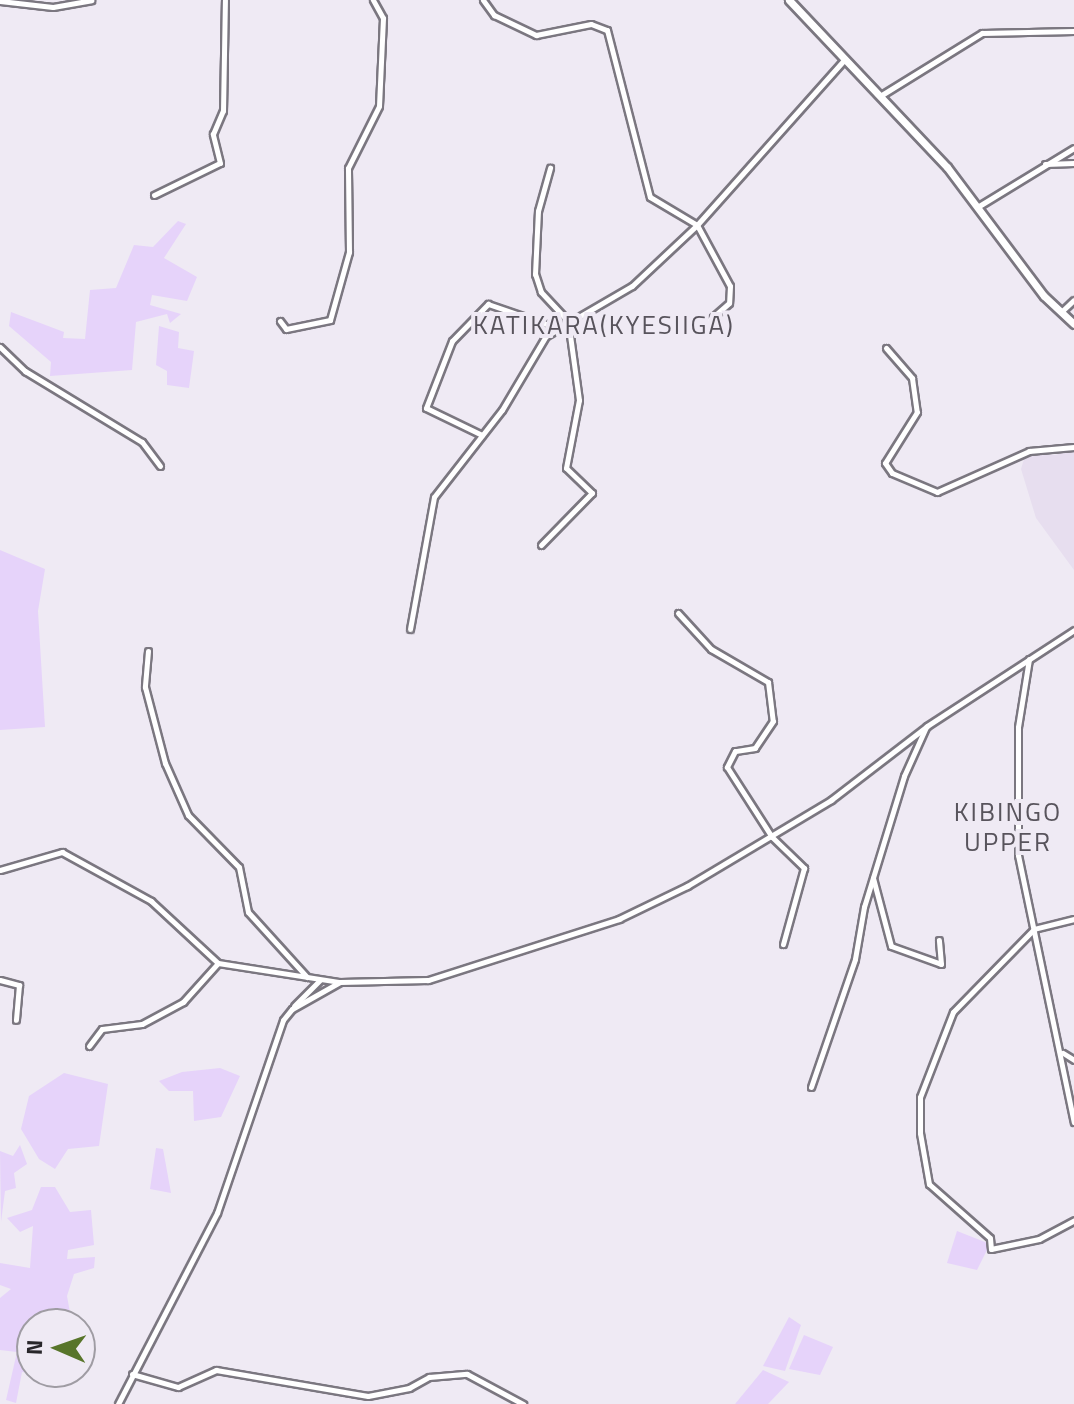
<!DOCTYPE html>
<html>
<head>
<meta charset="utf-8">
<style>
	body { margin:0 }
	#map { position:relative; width:1074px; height:1404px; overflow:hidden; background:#efeaf4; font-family:"Titillium Web",sans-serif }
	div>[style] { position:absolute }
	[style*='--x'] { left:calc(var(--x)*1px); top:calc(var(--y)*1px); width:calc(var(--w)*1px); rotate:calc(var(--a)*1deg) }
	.built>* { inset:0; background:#e7deef }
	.green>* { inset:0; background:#e6d3fa }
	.roads { filter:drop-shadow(2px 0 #7b7780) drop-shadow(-2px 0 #7b7780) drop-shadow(0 2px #7b7780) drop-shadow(0 -2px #7b7780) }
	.street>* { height:5px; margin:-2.5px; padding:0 2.5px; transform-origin:2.5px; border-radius:2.5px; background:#fff }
	.secondary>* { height:7px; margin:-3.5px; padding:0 3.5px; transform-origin:3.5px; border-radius:3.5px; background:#fff }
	span { translate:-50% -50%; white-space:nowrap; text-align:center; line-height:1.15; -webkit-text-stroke:8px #efeaf4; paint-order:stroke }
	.quarter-label { font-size:26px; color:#58545c; letter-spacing:2px }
	.north { position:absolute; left:16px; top:1308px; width:80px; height:80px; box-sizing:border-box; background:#efeaf4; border:2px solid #9f9ca3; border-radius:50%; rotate:272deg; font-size:22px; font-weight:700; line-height:32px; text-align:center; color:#28262a }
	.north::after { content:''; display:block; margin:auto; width:28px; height:36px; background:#58752a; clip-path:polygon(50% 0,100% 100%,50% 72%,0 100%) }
</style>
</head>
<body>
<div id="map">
	<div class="built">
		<div style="clip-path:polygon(1074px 447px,1074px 570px,1036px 518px,1021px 469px,1026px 452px,1056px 455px)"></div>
	</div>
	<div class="green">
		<div style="clip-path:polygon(178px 221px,186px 224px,164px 258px,197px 277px,187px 301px,152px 295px,150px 305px,181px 314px,170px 323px,167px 314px,136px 322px,132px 370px,50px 376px,51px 362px,9px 326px,11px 312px,64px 332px,63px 338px,85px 339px,90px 290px,116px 288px,134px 245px,153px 247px)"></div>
		<div style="clip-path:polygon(159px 326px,179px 332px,178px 348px,194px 351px,189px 388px,167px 385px,167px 371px,156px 365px)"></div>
		<div style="clip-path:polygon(0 550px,45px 569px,38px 611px,45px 727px,0 730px)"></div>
		<div style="clip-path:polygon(220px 1068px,240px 1076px,221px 1117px,194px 1121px,193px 1091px,169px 1091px,159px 1081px,182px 1072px)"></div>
		<div style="clip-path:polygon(64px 1073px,108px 1084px,99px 1146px,68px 1149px,55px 1169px,39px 1159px,21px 1129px,29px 1096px)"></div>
		<div style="clip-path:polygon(20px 1145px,27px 1164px,14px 1173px,16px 1188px,5px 1191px,1px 1222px,0 1151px,13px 1156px)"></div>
		<div style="clip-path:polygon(156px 1148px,163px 1149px,171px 1193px,150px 1189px)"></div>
		<div style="clip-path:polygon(41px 1187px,55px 1187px,70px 1212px,91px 1210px,94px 1245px,68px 1250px,67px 1259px,95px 1257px,94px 1268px,74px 1274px,67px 1296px,72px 1324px,32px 1324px,31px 1373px,22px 1372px,16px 1403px,6px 1400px,17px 1352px,0 1350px,0 1298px,11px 1289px,0 1285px,0 1263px,30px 1268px,33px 1226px,20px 1232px,7px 1218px,32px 1210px)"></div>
		<div style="clip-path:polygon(957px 1231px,990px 1244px,977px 1270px,947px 1263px)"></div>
		<div style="clip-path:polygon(789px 1317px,801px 1325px,785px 1371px,763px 1366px)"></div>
		<div style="clip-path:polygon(804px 1335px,833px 1347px,820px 1375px,789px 1369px)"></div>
		<div style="clip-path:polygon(763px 1370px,789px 1382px,768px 1404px,735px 1404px)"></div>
	</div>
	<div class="roads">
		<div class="street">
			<div style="--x:483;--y:0;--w:19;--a:54"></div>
			<div style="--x:494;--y:15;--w:47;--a:25.5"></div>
			<div style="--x:536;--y:35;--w:56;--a:-11.3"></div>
			<div style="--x:591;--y:24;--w:17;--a:21"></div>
			<div style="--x:607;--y:30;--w:172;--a:75.6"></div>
			<div style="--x:650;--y:197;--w:55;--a:30.8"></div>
			<div style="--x:697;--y:225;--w:69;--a:61.6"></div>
			<div style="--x:730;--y:286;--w:17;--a:93"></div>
			<div style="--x:729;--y:303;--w:37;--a:139"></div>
			<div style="--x:0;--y:1;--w:53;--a:6.5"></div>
			<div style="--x:53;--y:7;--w:39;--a:-10"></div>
			<div style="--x:880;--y:96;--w:120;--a:-31.7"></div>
			<div style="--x:982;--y:33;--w:92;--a:-1.2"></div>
			<div style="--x:1045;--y:164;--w:29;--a:-2"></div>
			<div style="--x:154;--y:195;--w:73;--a:-25.9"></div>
			<div style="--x:220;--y:163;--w:30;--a:-104"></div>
			<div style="--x:213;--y:134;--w:25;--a:-67"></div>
			<div style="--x:223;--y:111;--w:111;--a:-89"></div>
			<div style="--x:979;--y:206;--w:111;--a:-31.4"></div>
			<div style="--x:1062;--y:311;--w:16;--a:-43"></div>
			<div style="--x:280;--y:321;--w:10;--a:53"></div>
			<div style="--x:286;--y:329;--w:45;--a:-11.6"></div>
			<div style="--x:330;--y:320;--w:71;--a:-74.4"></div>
			<div style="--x:349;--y:252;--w:84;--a:-90.7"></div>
			<div style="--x:348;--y:168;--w:69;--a:-63.4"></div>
			<div style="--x:379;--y:106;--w:88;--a:-87.4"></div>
			<div style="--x:383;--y:18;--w:21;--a:-119"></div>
			<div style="--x:0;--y:347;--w:35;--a:44"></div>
			<div style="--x:25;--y:371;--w:137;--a:31.3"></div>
			<div style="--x:142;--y:442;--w:30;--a:53"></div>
			<div style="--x:886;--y:348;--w:40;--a:49"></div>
			<div style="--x:912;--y:378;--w:34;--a:82"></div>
			<div style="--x:917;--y:412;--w:60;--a:122.1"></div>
			<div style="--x:885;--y:463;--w:12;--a:55"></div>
			<div style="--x:892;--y:473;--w:49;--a:22.9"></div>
			<div style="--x:937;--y:492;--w:101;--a:-24"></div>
			<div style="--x:1029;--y:451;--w:45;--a:-5.1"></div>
			<div style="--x:482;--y:435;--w:62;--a:-154.3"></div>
			<div style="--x:426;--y:408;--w:72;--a:-68.8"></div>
			<div style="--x:452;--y:341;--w:52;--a:-45.8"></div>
			<div style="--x:488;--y:304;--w:71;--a:18.9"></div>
			<div style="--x:541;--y:545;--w:73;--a:-45.6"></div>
			<div style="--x:592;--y:493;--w:36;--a:-136"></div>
			<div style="--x:566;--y:468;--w:69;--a:-79.2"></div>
			<div style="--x:579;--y:400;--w:80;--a:-97.9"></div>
			<div style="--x:568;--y:321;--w:40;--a:-133"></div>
			<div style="--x:541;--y:292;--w:19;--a:-108"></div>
			<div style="--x:535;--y:274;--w:63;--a:-87.3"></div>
			<div style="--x:538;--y:211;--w:45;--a:-74.4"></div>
			<div style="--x:678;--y:613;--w:49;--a:47.5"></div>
			<div style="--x:711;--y:649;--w:66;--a:30.1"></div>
			<div style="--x:768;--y:682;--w:39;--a:83"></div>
			<div style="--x:773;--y:721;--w:32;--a:124"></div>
			<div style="--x:755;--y:748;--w:20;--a:171"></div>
			<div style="--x:735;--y:751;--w:18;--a:117"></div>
			<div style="--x:727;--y:767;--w:83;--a:57.3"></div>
			<div style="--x:772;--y:837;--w:45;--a:44.1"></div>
			<div style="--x:804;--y:868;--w:79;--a:105.4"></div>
			<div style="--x:410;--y:629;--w:134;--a:-79.7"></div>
			<div style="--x:434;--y:497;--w:110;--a:-52"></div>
			<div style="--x:502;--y:410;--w:86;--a:-59.3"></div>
			<div style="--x:546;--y:336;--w:99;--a:-30.2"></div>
			<div style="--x:632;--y:286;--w:89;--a:-43.2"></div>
			<div style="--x:697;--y:225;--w:221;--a:-48.3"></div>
			<div style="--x:148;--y:651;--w:36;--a:95"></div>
			<div style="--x:145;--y:687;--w:79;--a:75.3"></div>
			<div style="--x:165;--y:763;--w:57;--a:66.1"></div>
			<div style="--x:188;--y:815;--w:73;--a:45.6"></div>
			<div style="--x:239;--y:867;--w:46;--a:78.7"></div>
			<div style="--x:248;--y:912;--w:88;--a:47.8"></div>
			<div style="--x:1029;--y:659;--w:69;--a:99.2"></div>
			<div style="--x:1018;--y:727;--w:128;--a:90"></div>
			<div style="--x:1018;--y:855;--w:273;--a:78.2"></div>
			<div style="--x:0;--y:870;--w:65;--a:-16.2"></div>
			<div style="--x:62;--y:852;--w:102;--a:28.8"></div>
			<div style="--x:151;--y:901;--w:91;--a:42.8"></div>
			<div style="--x:218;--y:963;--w:122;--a:8.9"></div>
			<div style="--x:873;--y:878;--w:70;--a:75.2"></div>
			<div style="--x:891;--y:946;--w:53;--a:19.8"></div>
			<div style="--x:941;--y:964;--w:24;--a:-95"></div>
			<div style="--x:1074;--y:919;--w:41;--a:166"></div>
			<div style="--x:1034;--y:929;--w:116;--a:134.3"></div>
			<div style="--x:953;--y:1012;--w:91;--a:111.2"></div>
			<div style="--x:920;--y:1097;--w:36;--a:90"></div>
			<div style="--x:920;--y:1133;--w:52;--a:80"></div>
			<div style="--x:929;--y:1184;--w:81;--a:41.5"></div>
			<div style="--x:990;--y:1238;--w:11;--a:85"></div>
			<div style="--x:991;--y:1249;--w:49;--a:-11.8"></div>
			<div style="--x:1039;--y:1239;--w:40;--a:-28"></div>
			<div style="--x:0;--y:980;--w:20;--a:15"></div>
			<div style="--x:19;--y:985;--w:35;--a:95"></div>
			<div style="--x:294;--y:1006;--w:37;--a:-45"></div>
			<div style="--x:89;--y:1046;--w:21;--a:-53"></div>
			<div style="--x:102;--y:1029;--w:40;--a:-7.1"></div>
			<div style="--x:142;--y:1024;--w:47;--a:-28.2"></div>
			<div style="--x:183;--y:1002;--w:52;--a:-48.1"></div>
			<div style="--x:1063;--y:1053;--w:13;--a:32"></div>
			<div style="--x:811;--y:1087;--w:135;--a:-71"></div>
			<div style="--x:855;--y:959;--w:53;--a:-80.2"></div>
			<div style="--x:864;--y:907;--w:137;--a:-73"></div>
			<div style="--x:904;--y:776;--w:54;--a:-65.8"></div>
			<div style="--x:132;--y:1374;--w:48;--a:15.8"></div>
			<div style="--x:178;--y:1387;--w:42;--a:-24.1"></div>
			<div style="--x:216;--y:1370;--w:154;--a:9.7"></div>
			<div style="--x:368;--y:1396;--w:42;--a:-11"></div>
			<div style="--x:409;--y:1388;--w:23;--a:-29"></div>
			<div style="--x:429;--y:1377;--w:38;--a:-5"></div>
			<div style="--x:467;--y:1374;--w:64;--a:28.2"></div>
			<div style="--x:118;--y:1404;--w:215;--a:-62.6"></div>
			<div style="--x:217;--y:1213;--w:204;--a:-71.1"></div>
			<div style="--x:283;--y:1020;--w:14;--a:-51"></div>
			<div style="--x:292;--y:1009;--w:55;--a:-29.4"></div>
			<div style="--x:340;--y:982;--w:88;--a:-1.3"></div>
			<div style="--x:428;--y:980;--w:201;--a:-17.7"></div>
			<div style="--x:619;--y:919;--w:76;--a:-25.9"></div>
			<div style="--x:687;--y:886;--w:168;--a:-30.8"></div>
			<div style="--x:831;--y:800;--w:121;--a:-37.6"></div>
			<div style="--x:927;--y:726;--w:176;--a:-33.1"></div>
		</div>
		<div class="secondary">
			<div style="--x:789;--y:0;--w:230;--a:46.6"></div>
			<div style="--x:947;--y:167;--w:161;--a:53.1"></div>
			<div style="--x:1044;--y:296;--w:41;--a:43"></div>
		</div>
	</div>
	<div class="quarter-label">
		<span style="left:604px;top:325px">KATIKARA(KYESIIGA)</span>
		<span style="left:1008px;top:827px">KIBINGO<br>UPPER</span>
	</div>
	<div class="north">N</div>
</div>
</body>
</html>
